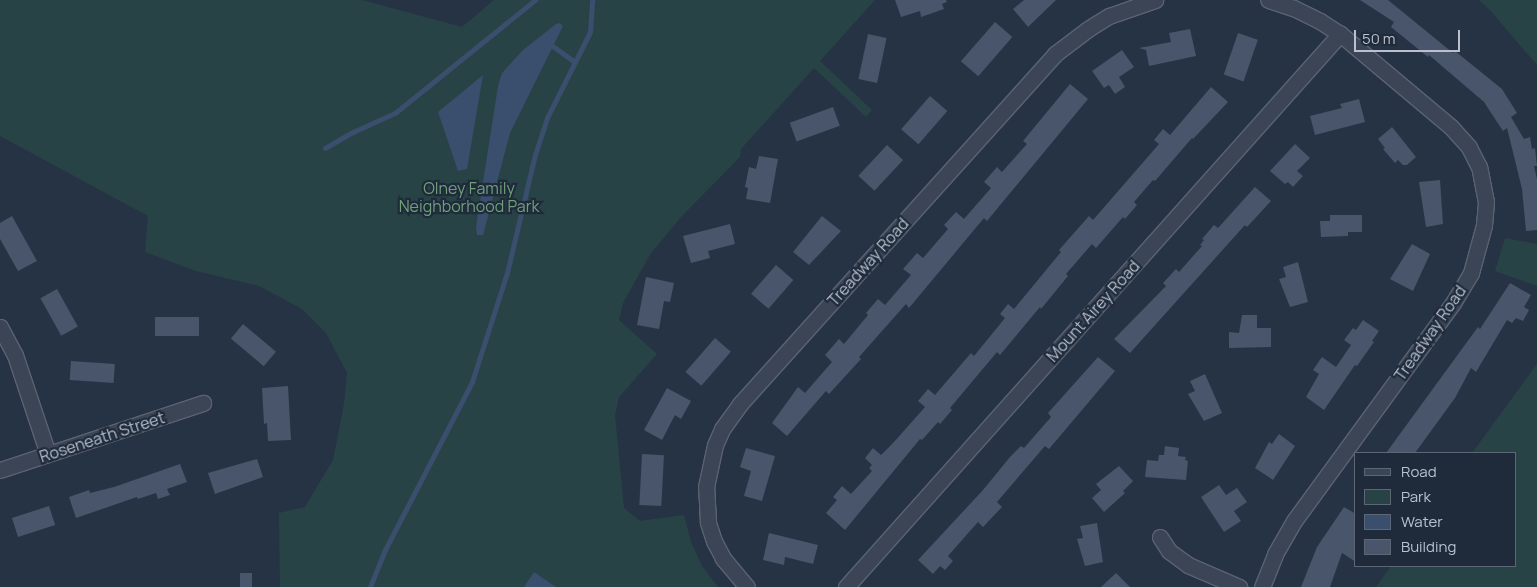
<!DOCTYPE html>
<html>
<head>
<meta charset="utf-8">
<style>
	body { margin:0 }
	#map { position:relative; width:1537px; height:587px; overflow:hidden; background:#263345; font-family:Manrope,sans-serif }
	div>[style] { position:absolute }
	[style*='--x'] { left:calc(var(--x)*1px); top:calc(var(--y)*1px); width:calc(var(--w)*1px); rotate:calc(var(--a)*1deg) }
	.green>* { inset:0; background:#284346 }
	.water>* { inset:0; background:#3a4e6d }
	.stream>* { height:4.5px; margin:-2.25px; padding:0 2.25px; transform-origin:2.25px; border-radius:2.25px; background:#3a4e6d }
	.building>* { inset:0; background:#48556a; transform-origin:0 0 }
	.roads { filter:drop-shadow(1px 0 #5a6372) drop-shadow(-1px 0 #5a6372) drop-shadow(0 1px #5a6372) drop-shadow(0 -1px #5a6372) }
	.minor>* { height:15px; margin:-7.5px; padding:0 7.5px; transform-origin:7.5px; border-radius:7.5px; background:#3b4555 }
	span { translate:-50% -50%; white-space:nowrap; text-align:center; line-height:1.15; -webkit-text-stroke:4.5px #1f2a3a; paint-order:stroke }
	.park-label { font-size:16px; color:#6fa07a }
	.street-label { font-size:16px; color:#b9c1ce }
	.legend { position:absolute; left:1354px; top:452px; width:162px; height:115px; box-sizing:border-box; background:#1f2a3a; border:1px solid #5d6675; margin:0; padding:6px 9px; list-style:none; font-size:15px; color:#b9c1ce }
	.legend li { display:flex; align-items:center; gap:10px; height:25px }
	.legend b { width:25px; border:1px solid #5d6675 }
	.scale { position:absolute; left:1354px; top:30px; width:106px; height:22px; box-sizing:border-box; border:2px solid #b9c1ce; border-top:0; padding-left:6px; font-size:15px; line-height:18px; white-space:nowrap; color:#b9c1ce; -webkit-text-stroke:4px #1f2a3a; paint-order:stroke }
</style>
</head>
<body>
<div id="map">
	<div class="green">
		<div style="clip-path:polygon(0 0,362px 0,462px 27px,494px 0,875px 0,820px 61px,872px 110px,866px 117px,814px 68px,741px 149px,740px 157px,681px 217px,651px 253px,623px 303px,619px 320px,657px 354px,619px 397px,615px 415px,624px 508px,640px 521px,684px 515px,691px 542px,702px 566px,718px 587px,280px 587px,279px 513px,305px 507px,333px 460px,344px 404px,347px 373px,326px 333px,302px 309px,259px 286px,196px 271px,145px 252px,148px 216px,0 136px)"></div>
		<div style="clip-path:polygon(1479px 0,1537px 0,1537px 65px,1489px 9px)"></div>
		<div style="clip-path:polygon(1505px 238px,1537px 244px,1537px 286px,1495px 271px)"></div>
		<div style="clip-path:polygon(1537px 364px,1537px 587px,1376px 587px,1391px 566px,1516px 566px,1516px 453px,1472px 453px)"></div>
	</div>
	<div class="water">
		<div style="clip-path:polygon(560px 23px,563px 26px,510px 133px,483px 235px,477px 235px,476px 227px,498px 86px,502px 73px,523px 50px,556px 24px)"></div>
		<div style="clip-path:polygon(483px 75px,467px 169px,458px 171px,438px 112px)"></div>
		<div style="clip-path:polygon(534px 572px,556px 587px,524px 587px)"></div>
	</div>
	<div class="stream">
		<div style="--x:553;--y:46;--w:27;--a:36"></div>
		<div style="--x:325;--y:148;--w:32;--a:-30"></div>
		<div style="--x:353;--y:132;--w:46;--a:-24.3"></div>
		<div style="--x:395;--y:113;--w:180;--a:-38.9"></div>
		<div style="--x:370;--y:587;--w:40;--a:-68"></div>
		<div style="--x:385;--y:550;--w:189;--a:-62.6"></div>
		<div style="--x:472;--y:382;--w:114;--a:-72.2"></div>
		<div style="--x:507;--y:273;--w:121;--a:-76.7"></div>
		<div style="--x:535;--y:155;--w:39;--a:-72"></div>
		<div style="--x:547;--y:118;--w:96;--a:-63.4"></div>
		<div style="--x:590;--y:32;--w:32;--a:-86"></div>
	</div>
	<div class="building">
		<div style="clip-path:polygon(895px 0,946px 0,947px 2px,942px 4px,944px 9px,921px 17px,920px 11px,901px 17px)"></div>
		<div style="clip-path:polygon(1024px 0,1056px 0,1028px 27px,1013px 9px)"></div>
		<div style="clip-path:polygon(1360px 0,1388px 0,1453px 53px,1455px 51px,1502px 89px,1517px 113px,1511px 117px,1524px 139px,1530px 137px,1532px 149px,1535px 148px,1537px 166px,1534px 166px,1537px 179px,1537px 230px,1526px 231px,1522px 189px,1507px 128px,1503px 131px,1484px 102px,1429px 55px,1428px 57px,1391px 27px,1394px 22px)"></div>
		<div style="left:995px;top:22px;width:23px;height:52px;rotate:41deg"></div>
		<div style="clip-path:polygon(1190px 29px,1196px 56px,1149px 66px,1146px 50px,1139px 48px,1171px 42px,1169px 33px)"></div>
		<div style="left:1238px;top:33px;width:21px;height:44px;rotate:19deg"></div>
		<div style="left:868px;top:34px;width:19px;height:46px;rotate:12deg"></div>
		<div style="clip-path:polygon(1122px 50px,1134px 67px,1119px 77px,1125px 87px,1115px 94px,1109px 85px,1104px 88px,1092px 71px)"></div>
		<div style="clip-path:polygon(1070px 84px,1088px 99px,987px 221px,984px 218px,909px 308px,906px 304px,859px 357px,861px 359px,829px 394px,826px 391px,787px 436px,772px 423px,798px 387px,805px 393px,832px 362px,825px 355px,839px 339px,844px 344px,868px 315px,866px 313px,878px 299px,885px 305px,911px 275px,903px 269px,917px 253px,923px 258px,948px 229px,944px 225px,956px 212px,964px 219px,991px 188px,984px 182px,997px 167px,1002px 172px,1027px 144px,1023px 141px)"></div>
		<div style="clip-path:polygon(1211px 87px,1228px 102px,1193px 139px,1192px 138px,1155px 181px,1153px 180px,1134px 202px,1137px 205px,1125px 219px,1123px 217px,1096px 248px,1092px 244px,1066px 274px,1068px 276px,1041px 309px,1040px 307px,1000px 355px,997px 352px,950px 408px,952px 410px,940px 424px,938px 422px,922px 440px,920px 439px,845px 530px,826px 513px,837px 500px,833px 497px,842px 486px,851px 494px,872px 471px,869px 468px,872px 465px,865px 458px,873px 448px,881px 455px,894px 442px,925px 407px,918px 401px,928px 389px,935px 395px,971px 353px,974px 356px,1005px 318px,1000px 314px,1008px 304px,1014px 309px,1061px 252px,1059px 250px,1089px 216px,1093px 220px,1159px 144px,1154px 140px,1163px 129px,1170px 135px)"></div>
		<div style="left:930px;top:96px;width:23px;height:44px;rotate:41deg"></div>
		<div style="clip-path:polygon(1359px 99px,1365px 122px,1315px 135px,1310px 116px,1342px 108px,1340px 104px)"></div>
		<div style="left:833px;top:107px;width:20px;height:46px;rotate:70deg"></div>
		<div style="clip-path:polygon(1392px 127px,1416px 157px,1407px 165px,1403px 165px,1398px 160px,1395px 163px,1383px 149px,1385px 148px,1378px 139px)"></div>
		<div style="clip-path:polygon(1295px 144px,1310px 158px,1297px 171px,1303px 176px,1293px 187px,1288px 182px,1285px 184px,1270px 171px)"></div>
		<div style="left:887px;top:145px;width:22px;height:42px;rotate:43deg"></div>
		<div style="clip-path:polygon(759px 156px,778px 159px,770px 203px,746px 199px,748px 188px,745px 187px,749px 167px,756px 169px)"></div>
		<div style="clip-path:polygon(1440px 180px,1443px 224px,1426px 227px,1419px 182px)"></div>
		<div style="clip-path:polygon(1255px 187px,1271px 201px,1247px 227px,1245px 225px,1130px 353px,1114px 339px,1166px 286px,1163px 283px,1176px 269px,1179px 272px,1202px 246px,1200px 245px,1204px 240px,1202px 239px,1214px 225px,1218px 228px)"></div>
		<div style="clip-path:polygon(1330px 215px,1362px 215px,1362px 232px,1348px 232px,1348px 236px,1321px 237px,1320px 221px,1330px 221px)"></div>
		<div style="clip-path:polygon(12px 216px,37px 261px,18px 271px,0 239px,0 223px)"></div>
		<div style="clip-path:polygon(822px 216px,841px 231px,809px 265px,793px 252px)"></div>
		<div style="clip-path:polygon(730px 224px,735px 244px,708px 251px,710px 258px,691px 263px,683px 236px)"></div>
		<div style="clip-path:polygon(1412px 244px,1430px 254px,1413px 291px,1390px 279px)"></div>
		<div style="clip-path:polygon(1298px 262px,1308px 302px,1290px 307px,1279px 279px,1286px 277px,1283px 267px)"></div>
		<div style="left:776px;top:265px;width:23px;height:38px;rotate:41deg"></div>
		<div style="clip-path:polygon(646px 277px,674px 283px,670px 302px,664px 301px,659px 329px,637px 325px)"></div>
		<div style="clip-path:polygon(1510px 283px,1531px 295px,1524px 307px,1529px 310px,1523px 321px,1516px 318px,1512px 323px,1507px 320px,1476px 372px,1471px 368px,1455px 398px,1415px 453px,1386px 453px,1478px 327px,1480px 329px)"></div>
		<div style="left:57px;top:289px;width:43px;height:19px;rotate:61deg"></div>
		<div style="clip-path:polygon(1242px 315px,1257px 315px,1257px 328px,1271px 328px,1271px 347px,1229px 348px,1229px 332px,1239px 333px)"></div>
		<div style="left:155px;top:317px;width:44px;height:19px"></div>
		<div style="clip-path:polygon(1363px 320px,1379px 331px,1372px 341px,1374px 342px,1357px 366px,1355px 365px,1324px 410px,1306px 397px,1319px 374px,1313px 370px,1322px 357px,1336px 367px,1351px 345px,1344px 340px,1353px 328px,1356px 330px)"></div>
		<div style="left:243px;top:324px;width:43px;height:19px;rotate:40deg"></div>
		<div style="left:715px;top:338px;width:21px;height:45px;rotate:41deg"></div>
		<div style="clip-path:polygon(1098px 357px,1115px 371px,1049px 449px,1045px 446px,997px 502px,1002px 507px,983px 527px,978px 522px,948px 556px,953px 561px,945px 570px,940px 566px,933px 574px,918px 560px,983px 490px,1010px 457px,1021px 446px,1024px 448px,1051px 417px,1048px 413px)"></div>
		<div style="left:71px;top:361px;width:44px;height:19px;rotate:4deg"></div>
		<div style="clip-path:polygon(1205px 374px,1222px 413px,1204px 421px,1188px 394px,1195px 391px,1190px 381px)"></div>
		<div style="clip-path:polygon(288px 386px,291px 440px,268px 441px,267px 423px,264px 424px,262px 388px)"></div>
		<div style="clip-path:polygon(667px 388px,691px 401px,681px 419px,675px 415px,662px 440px,644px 430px)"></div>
		<div style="clip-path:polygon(1279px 434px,1295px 446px,1273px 480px,1255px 468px,1269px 442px,1272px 444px)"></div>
		<div style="clip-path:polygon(1165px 446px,1179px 448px,1178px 456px,1186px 457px,1185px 460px,1188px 461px,1186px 480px,1145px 477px,1147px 460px,1158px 461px,1159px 455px,1164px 455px)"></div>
		<div style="clip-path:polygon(746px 448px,775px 456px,762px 501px,744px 496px,751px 471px,740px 467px)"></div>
		<div style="left:642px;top:454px;width:22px;height:51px;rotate:3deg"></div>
		<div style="clip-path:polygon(257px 459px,263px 477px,215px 494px,208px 473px)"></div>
		<div style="clip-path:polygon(180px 464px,187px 482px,167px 489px,170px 495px,158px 499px,156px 493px,138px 499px,137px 497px,76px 518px,69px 497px,89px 490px,90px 493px,114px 487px)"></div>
		<div style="clip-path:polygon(1119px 466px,1133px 481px,1123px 491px,1125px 493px,1104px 512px,1092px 498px,1101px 490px,1096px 484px)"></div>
		<div style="clip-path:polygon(1219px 485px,1226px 495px,1237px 488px,1247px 502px,1234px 511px,1241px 521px,1224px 532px,1201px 497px)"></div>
		<div style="left:49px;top:506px;width:20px;height:39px;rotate:72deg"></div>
		<div style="clip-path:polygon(1344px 507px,1356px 514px,1356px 562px,1342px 553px,1330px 587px,1301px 587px,1317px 547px)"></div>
		<div style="clip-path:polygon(1097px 523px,1103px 562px,1085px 566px,1077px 539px,1083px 538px,1080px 526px)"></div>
		<div style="clip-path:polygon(769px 533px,818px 545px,813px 564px,785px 557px,784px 565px,763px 560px)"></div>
		<div style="left:240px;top:573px;width:12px;height:14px"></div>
		<div style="clip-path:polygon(1116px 573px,1130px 587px,1101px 587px)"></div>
	</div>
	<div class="roads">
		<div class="minor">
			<div style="--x:0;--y:327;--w:32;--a:62"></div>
			<div style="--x:15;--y:355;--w:104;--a:71.6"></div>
			<div style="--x:0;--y:470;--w:214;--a:-18.3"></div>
			<div style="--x:1160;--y:537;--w:17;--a:57"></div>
			<div style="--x:1169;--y:551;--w:24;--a:36"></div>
			<div style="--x:1188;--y:565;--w:56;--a:23.3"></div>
			<div style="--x:747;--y:587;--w:38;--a:-130"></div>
			<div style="--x:723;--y:558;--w:19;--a:-118"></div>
			<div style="--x:714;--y:541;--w:20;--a:-108"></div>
			<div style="--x:708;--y:522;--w:35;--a:-93"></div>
			<div style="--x:706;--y:487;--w:43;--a:-77.9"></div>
			<div style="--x:715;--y:445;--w:17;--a:-66"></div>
			<div style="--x:722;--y:429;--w:31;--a:-54"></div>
			<div style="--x:740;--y:404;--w:471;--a:-48"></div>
			<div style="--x:1055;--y:54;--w:41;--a:-37.1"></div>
			<div style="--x:1088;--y:29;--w:25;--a:-32"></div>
			<div style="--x:1109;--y:16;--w:49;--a:-19.2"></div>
			<div style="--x:846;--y:587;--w:742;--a:-48.23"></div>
			<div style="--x:1262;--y:587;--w:35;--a:-68"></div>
			<div style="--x:1275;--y:554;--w:38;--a:-60"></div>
			<div style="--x:1294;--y:521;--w:270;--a:-53.9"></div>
			<div style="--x:1453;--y:303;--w:35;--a:-59"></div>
			<div style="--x:1471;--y:273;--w:50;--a:-74.8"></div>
			<div style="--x:1484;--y:225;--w:23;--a:-85"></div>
			<div style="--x:1486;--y:202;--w:36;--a:-101"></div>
			<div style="--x:1479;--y:167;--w:22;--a:-117"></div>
			<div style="--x:1469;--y:147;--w:27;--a:-132"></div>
			<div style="--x:1451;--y:127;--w:145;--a:-140"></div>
			<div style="--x:1340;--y:34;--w:24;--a:-147"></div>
			<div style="--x:1320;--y:21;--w:30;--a:-154"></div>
			<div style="--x:1293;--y:8;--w:26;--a:-162"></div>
		</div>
	</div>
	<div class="park-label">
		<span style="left:469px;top:197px">Olney Family<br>Neighborhood Park</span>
	</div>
	<div class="street-label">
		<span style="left:868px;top:262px;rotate:-48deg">Treadway Road</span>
		<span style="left:1093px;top:311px;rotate:-48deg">Mount Airey Road</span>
		<span style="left:1430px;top:333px;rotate:-55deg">Treadway Road</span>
		<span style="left:102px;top:437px;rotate:-18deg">Roseneath Street</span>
	</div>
	<ul class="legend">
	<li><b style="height:6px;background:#3b4555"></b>Road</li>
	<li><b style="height:14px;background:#284346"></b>Park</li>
	<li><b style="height:14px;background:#3a4e6d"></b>Water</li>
	<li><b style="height:14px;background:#48556a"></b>Building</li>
	</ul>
	<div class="scale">50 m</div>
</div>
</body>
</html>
